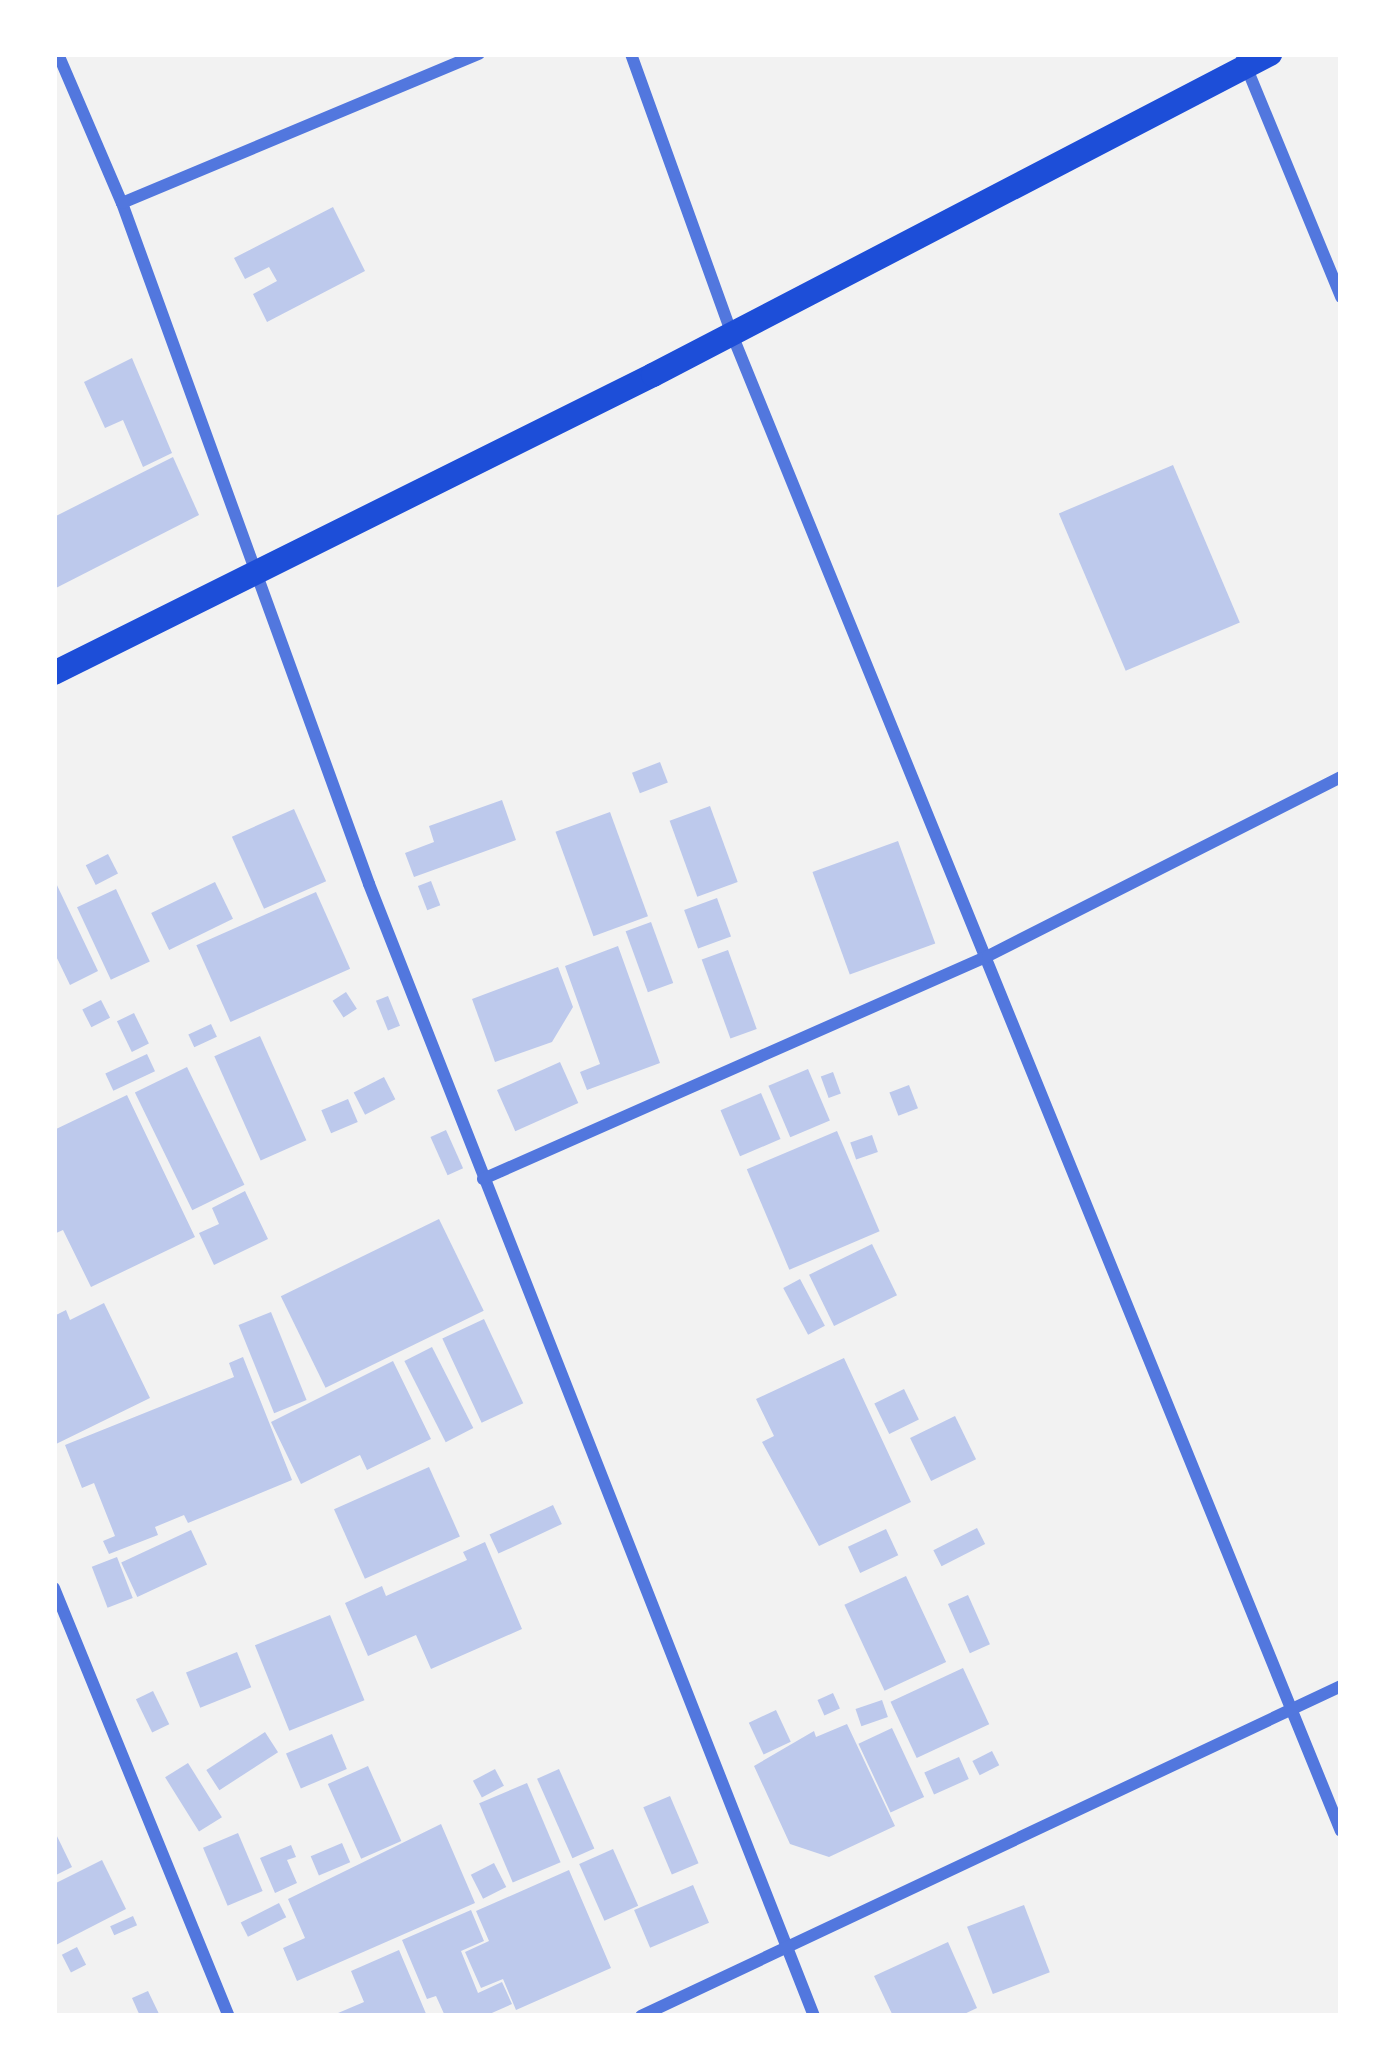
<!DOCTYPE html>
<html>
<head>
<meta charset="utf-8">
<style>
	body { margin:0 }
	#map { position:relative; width:1395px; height:2070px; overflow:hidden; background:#f2f2f2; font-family:Roboto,sans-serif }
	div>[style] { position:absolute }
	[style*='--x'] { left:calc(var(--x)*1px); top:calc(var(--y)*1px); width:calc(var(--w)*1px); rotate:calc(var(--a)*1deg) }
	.building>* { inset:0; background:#bdc9ec; transform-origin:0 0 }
	.minor>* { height:12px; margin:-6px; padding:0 6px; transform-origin:6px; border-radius:6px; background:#5277de }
	.secondary>* { height:24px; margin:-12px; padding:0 12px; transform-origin:12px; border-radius:12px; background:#1d4ed8 }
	span { translate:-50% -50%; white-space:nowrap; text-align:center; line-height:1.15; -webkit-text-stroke:9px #fff; paint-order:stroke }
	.frame { position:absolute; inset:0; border:57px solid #fff; pointer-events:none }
</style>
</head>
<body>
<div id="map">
	<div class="building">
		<div style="clip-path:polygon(333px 207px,365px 271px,267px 322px,253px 294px,277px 281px,269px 267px,245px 279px,234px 258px)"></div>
		<div style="clip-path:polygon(132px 358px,172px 453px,143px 467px,123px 420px,105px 428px,84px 382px)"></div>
		<div style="clip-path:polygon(173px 457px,199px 515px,54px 589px,54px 517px)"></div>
		<div style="left:1173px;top:465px;width:171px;height:124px;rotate:67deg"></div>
		<div style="left:660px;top:762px;width:22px;height:30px;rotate:69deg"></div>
		<div style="clip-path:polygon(502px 800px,516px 840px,414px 877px,405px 853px,434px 842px,429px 826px)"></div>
		<div style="left:710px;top:806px;width:81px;height:43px;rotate:70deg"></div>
		<div style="left:294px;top:809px;width:79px;height:68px;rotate:66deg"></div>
		<div style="left:610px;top:812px;width:111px;height:58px;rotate:70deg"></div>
		<div style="left:898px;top:841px;width:109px;height:91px;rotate:70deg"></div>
		<div style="left:108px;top:854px;width:22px;height:25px;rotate:63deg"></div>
		<div style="clip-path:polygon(54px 879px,98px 971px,70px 985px,54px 952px)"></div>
		<div style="left:431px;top:881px;width:26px;height:14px;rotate:69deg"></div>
		<div style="left:215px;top:882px;width:41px;height:71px;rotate:64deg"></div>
		<div style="left:116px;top:889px;width:80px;height:43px;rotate:65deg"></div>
		<div style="left:316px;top:892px;width:84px;height:131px;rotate:66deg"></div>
		<div style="left:717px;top:898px;width:41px;height:35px;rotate:70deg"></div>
		<div style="left:651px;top:922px;width:65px;height:27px;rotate:70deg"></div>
		<div style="clip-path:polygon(618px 946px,660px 1063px,587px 1090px,580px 1072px,600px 1064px,565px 966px)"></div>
		<div style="left:728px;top:950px;width:84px;height:28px;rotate:70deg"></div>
		<div style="clip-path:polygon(558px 967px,573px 1007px,552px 1042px,495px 1062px,472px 999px)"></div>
		<div style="left:346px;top:992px;width:20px;height:16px;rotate:57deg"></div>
		<div style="left:388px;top:996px;width:32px;height:13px;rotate:68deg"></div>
		<div style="left:101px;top:1000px;width:20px;height:21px;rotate:63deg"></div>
		<div style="left:134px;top:1013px;width:34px;height:19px;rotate:64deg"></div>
		<div style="left:211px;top:1024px;width:14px;height:25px;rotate:65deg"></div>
		<div style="left:260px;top:1036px;width:114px;height:50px;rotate:66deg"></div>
		<div style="left:147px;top:1054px;width:19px;height:46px;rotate:65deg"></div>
		<div style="left:560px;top:1062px;width:45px;height:69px;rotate:66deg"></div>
		<div style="left:187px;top:1067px;width:131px;height:58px;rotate:64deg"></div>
		<div style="left:808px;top:1069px;width:56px;height:43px;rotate:67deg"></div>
		<div style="left:833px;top:1072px;width:23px;height:13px;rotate:70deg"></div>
		<div style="left:384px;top:1077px;width:25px;height:34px;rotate:63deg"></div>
		<div style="left:909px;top:1085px;width:25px;height:21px;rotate:69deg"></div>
		<div style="left:761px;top:1093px;width:50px;height:44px;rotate:67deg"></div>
		<div style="clip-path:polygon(127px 1095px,195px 1237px,91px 1287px,63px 1230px,54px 1234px,54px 1130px)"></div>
		<div style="left:348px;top:1099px;width:25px;height:29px;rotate:67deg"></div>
		<div style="left:446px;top:1130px;width:42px;height:17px;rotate:66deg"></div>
		<div style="left:837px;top:1131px;width:109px;height:98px;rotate:67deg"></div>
		<div style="left:872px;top:1135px;width:18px;height:23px;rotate:71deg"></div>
		<div style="clip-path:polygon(245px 1191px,268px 1239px,214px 1265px,199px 1233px,219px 1224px,212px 1208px)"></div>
		<div style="left:439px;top:1219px;width:102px;height:176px;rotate:64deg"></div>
		<div style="left:872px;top:1244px;width:57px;height:70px;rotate:64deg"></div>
		<div style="left:800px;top:1279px;width:53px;height:19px;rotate:62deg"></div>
		<div style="clip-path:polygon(104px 1303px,150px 1398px,54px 1445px,54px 1316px,66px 1310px,70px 1320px)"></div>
		<div style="left:271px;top:1312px;width:95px;height:35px;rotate:68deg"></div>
		<div style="left:484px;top:1319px;width:93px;height:46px;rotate:65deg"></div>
		<div style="left:432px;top:1347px;width:91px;height:31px;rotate:63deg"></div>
		<div style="clip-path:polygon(243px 1357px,292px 1480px,188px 1523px,184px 1515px,155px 1527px,158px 1535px,109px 1554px,103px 1541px,115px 1536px,94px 1483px,82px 1488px,65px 1445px,234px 1377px,229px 1363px)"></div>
		<div style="clip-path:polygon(844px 1358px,911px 1502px,819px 1546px,762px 1442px,774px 1436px,756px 1399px)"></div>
		<div style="clip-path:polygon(393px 1361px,431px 1439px,367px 1470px,360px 1455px,301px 1484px,271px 1422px)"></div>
		<div style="left:904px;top:1389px;width:34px;height:33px;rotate:64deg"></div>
		<div style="left:955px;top:1416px;width:48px;height:50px;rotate:64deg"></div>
		<div style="left:429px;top:1467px;width:76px;height:104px;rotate:66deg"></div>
		<div style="left:553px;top:1505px;width:21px;height:70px;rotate:65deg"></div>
		<div style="left:977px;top:1528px;width:18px;height:49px;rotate:63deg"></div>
		<div style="left:886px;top:1529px;width:29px;height:42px;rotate:65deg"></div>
		<div style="left:191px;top:1530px;width:38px;height:77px;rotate:65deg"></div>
		<div style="clip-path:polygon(485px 1542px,522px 1629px,431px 1669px,416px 1635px,368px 1656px,345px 1603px,382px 1586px,386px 1596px,467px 1560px,463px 1552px)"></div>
		<div style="left:117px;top:1557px;width:44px;height:27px;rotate:69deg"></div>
		<div style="left:906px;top:1576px;width:95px;height:68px;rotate:65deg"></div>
		<div style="left:968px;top:1595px;width:54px;height:22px;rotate:66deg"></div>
		<div style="left:330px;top:1615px;width:92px;height:81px;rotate:68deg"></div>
		<div style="left:237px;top:1652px;width:38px;height:55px;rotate:68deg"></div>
		<div style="left:963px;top:1668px;width:62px;height:80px;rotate:65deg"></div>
		<div style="left:153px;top:1691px;width:37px;height:19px;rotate:64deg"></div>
		<div style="left:833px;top:1693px;width:17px;height:17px;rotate:66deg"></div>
		<div style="left:882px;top:1700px;width:18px;height:28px;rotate:71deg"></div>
		<div style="left:776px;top:1710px;width:35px;height:30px;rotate:65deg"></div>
		<div style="clip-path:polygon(847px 1724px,895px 1826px,829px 1857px,790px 1844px,754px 1766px,814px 1731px,816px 1737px)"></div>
		<div style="left:892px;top:1728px;width:76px;height:37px;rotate:65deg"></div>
		<div style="left:265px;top:1732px;width:24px;height:70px;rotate:57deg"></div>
		<div style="left:332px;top:1734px;width:38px;height:50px;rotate:67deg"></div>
		<div style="left:992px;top:1751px;width:16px;height:22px;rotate:63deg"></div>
		<div style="left:959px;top:1757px;width:24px;height:38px;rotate:66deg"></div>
		<div style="left:188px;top:1763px;width:64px;height:27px;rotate:58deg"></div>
		<div style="left:368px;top:1766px;width:82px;height:44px;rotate:66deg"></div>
		<div style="left:495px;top:1769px;width:19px;height:25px;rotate:62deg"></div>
		<div style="left:559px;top:1769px;width:87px;height:24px;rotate:66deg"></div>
		<div style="left:527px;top:1783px;width:86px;height:52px;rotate:67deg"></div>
		<div style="left:670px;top:1796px;width:73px;height:29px;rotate:67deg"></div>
		<div style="clip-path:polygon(441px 1824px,475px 1903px,297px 1981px,283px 1948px,305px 1938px,288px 1899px)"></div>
		<div style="clip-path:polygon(54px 1830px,72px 1867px,54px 1876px)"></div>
		<div style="left:238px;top:1833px;width:63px;height:38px;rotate:67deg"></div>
		<div style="left:342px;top:1843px;width:21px;height:34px;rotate:67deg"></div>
		<div style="clip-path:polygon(291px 1845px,296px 1857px,287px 1860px,297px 1883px,275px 1893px,260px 1858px)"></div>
		<div style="left:613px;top:1849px;width:62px;height:37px;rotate:66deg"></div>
		<div style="clip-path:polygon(102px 1860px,126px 1909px,54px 1946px,54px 1884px)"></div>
		<div style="left:494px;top:1863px;width:27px;height:26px;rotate:63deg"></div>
		<div style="clip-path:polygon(569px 1870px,611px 1968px,516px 2010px,503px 1979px,481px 1988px,465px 1952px,489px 1941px,476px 1911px)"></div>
		<div style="left:693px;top:1885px;width:41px;height:64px;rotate:67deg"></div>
		<div style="left:279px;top:1903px;width:16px;height:43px;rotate:63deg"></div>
		<div style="left:1024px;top:1905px;width:72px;height:61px;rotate:69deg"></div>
		<div style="clip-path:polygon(471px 1910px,484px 1941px,461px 1951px,478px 1993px,502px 1982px,512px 2004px,485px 2016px,445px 2016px,436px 1996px,427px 1999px,402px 1940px)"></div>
		<div style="left:133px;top:1916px;width:10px;height:25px;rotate:66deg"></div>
		<div style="clip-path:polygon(948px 1942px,977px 2008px,960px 2016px,893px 2016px,874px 1976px)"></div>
		<div style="left:77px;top:1947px;width:20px;height:17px;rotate:63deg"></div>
		<div style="clip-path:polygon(399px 1950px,427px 2016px,331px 2016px,364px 2002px,351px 1971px)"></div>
		<div style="clip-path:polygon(148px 1991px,160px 2016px,140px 2016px,132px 1998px)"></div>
	</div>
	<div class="minor">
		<div style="--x:58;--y:54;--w:162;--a:66.8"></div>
		<div style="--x:122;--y:203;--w:724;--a:70.06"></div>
		<div style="--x:369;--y:884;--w:1216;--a:68.54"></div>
		<div style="--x:631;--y:54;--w:295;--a:70.2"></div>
		<div style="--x:731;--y:332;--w:1618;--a:67.86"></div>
		<div style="--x:1241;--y:54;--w:263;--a:67.6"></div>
		<div style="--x:122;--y:203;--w:387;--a:-22.7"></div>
		<div style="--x:483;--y:1179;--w:552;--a:-23.83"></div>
		<div style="--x:988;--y:956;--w:396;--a:-26.9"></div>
		<div style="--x:54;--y:1588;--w:462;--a:67.8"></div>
		<div style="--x:641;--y:2016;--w:774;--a:-25.24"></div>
	</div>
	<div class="secondary">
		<div style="--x:54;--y:673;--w:669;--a:-26.45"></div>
		<div style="--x:653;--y:375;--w:696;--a:-27.49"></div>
	</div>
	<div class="frame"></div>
</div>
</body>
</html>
